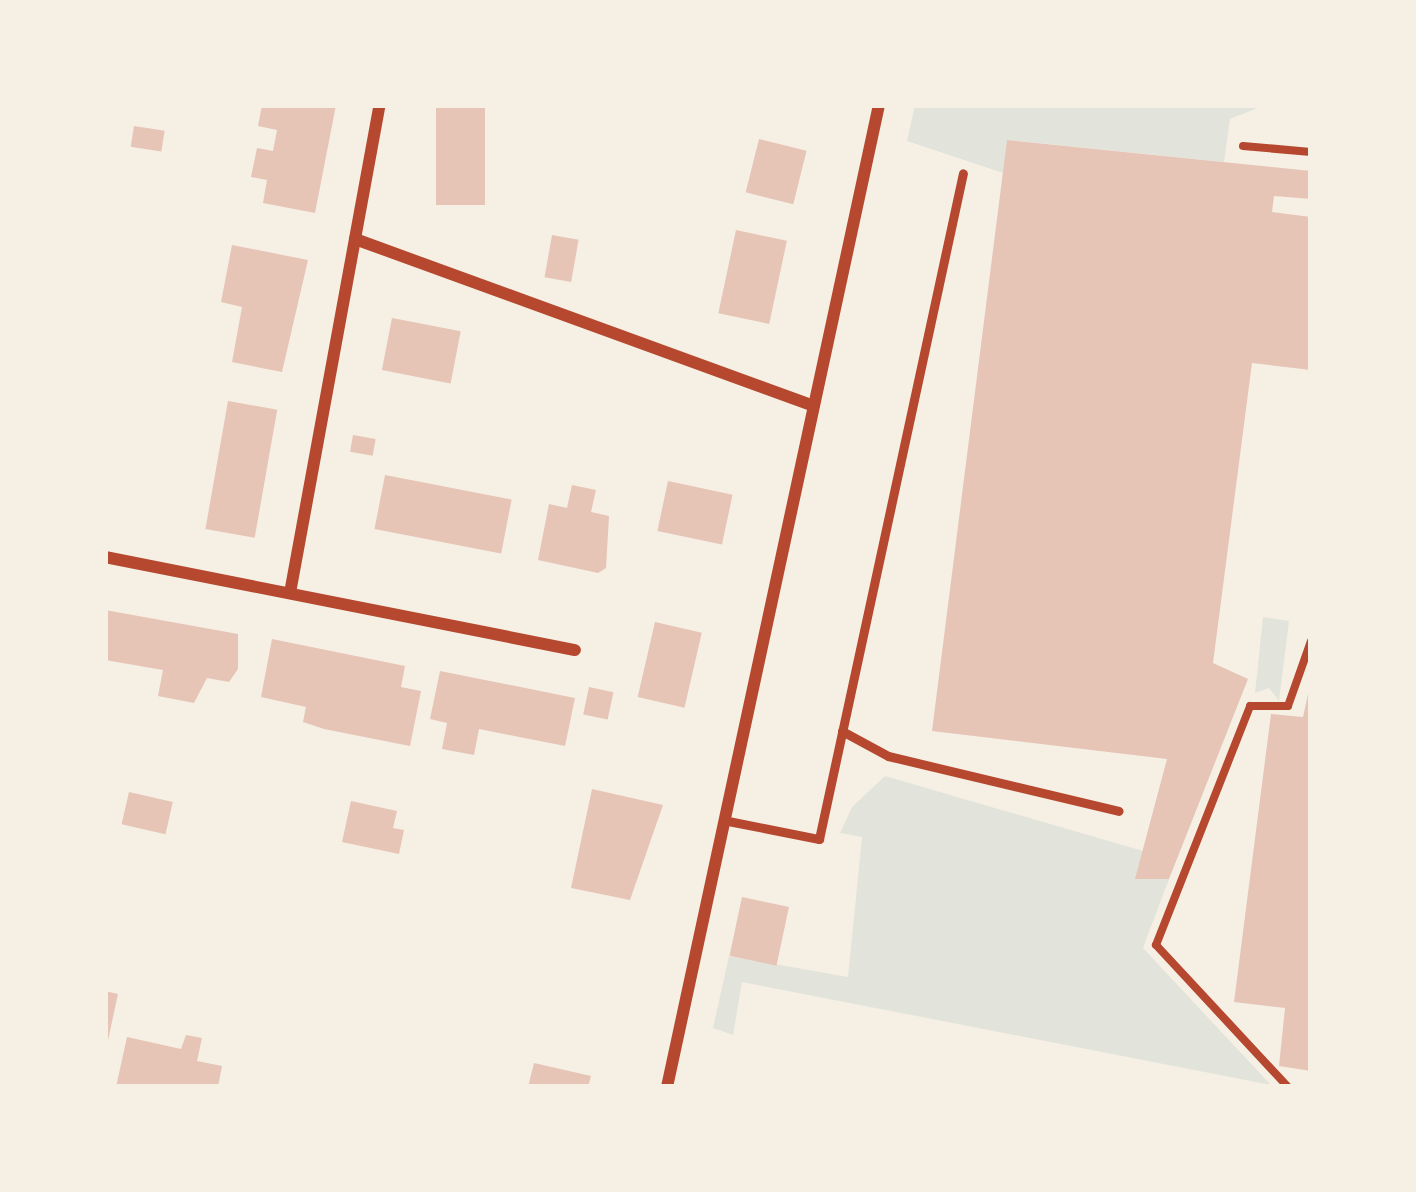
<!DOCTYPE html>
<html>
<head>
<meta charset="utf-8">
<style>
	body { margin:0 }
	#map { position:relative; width:1416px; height:1192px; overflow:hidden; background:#f6efe4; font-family:Manrope,sans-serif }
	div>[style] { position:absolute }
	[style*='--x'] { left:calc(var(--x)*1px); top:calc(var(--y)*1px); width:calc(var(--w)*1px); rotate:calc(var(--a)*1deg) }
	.green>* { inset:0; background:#e2e4dc }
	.building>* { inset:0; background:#e6c5b7; transform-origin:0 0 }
	.path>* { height:8px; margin:-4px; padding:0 4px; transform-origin:4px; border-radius:4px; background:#b5482f }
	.service>* { height:9px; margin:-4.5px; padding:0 4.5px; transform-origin:4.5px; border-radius:4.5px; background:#b5482f }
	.minor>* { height:12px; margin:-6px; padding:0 6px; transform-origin:6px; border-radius:6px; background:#b5482f }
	span { translate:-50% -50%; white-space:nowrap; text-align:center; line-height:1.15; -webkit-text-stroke:9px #f6efe4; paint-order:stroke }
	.frame { position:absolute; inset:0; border:108px solid #f6efe4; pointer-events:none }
</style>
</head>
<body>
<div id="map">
	<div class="green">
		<div style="clip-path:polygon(915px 105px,1265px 105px,1230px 119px,1224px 162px,1008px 140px,1003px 173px,907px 141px)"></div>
		<div style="clip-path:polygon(1263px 617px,1289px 621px,1279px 701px,1269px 688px,1255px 693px)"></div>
		<div style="clip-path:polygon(885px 776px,1143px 851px,1169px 879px,1143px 948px,1271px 1085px,742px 982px,733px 1035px,713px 1028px,729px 956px,848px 977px,862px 837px,840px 833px,852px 807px)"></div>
	</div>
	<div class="building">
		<div style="clip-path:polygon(262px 105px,336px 105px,315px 213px,263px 203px,267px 180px,251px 177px,257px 148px,273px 151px,277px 130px,258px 126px)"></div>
		<div style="left:436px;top:105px;width:49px;height:100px"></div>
		<div style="left:134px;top:126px;width:31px;height:21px;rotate:9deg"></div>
		<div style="left:759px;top:139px;width:49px;height:55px;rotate:14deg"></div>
		<div style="clip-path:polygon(1007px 140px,1311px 171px,1311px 199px,1274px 196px,1272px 212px,1311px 217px,1311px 370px,1252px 363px,1213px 663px,1248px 679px,1169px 879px,1135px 879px,1167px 759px,932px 731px)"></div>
		<div style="left:736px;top:230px;width:52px;height:85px;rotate:12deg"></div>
		<div style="left:552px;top:235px;width:27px;height:43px;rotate:10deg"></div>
		<div style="clip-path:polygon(232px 245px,308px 260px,282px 372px,232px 362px,242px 307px,221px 302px)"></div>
		<div style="left:392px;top:318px;width:70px;height:53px;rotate:11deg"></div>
		<div style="left:228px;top:401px;width:50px;height:130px;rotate:10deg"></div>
		<div style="left:353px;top:435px;width:23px;height:17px;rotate:10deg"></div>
		<div style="left:385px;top:475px;width:129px;height:55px;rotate:11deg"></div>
		<div style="left:668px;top:481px;width:66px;height:51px;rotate:12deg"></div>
		<div style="clip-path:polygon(572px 485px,596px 490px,591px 512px,609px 516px,606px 568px,598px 573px,538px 560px,549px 504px,567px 508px)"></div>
		<div style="clip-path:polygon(105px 610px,238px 634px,238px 669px,229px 682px,207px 678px,194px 703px,158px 696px,163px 670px,105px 660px)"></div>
		<div style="left:655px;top:622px;width:48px;height:77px;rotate:13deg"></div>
		<div style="clip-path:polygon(272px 639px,405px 666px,401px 687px,421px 691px,410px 746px,324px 729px,303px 722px,306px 707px,261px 697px)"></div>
		<div style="clip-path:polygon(440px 671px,575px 698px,565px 746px,479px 729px,474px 755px,442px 749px,447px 723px,430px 719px)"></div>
		<div style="clip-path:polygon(1311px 680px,1311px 1071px,1279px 1066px,1285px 1008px,1234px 1002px,1271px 714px,1303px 717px)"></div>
		<div style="left:589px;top:687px;width:25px;height:28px;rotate:12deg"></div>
		<div style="clip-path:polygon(592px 789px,663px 805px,630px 900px,571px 888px)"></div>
		<div style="left:129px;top:792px;width:45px;height:33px;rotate:13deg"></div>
		<div style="clip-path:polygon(351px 801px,397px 811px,393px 828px,404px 830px,399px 854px,342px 842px)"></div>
		<div style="left:742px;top:897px;width:48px;height:60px;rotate:12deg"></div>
		<div style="clip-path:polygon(105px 991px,118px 994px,107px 1045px,105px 1044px)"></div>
		<div style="clip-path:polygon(186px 1035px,202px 1038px,197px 1061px,222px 1066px,218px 1087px,116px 1087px,127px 1037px,181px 1049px)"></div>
		<div style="clip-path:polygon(534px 1063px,591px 1076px,588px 1087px,528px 1087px)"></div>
	</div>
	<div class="path">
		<div style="--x:1243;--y:146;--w:68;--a:5"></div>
		<div style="--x:1288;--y:1087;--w:194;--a:-132.9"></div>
		<div style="--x:1156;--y:945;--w:257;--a:-68.5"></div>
		<div style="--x:1250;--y:706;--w:38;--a:0"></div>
		<div style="--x:1288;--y:706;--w:69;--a:-70.5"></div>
	</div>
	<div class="service">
		<div style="--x:842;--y:731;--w:52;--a:28.5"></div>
		<div style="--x:888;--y:756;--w:237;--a:13.4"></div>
		<div style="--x:728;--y:821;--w:93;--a:11.2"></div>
		<div style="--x:819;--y:839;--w:681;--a:-77.8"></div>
	</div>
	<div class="minor">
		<div style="--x:355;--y:239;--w:488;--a:20"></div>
		<div style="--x:105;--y:557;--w:479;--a:11.2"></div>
		<div style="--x:290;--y:593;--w:496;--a:-79.6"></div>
		<div style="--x:667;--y:1087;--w:1005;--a:-77.82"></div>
	</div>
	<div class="frame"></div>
</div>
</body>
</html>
